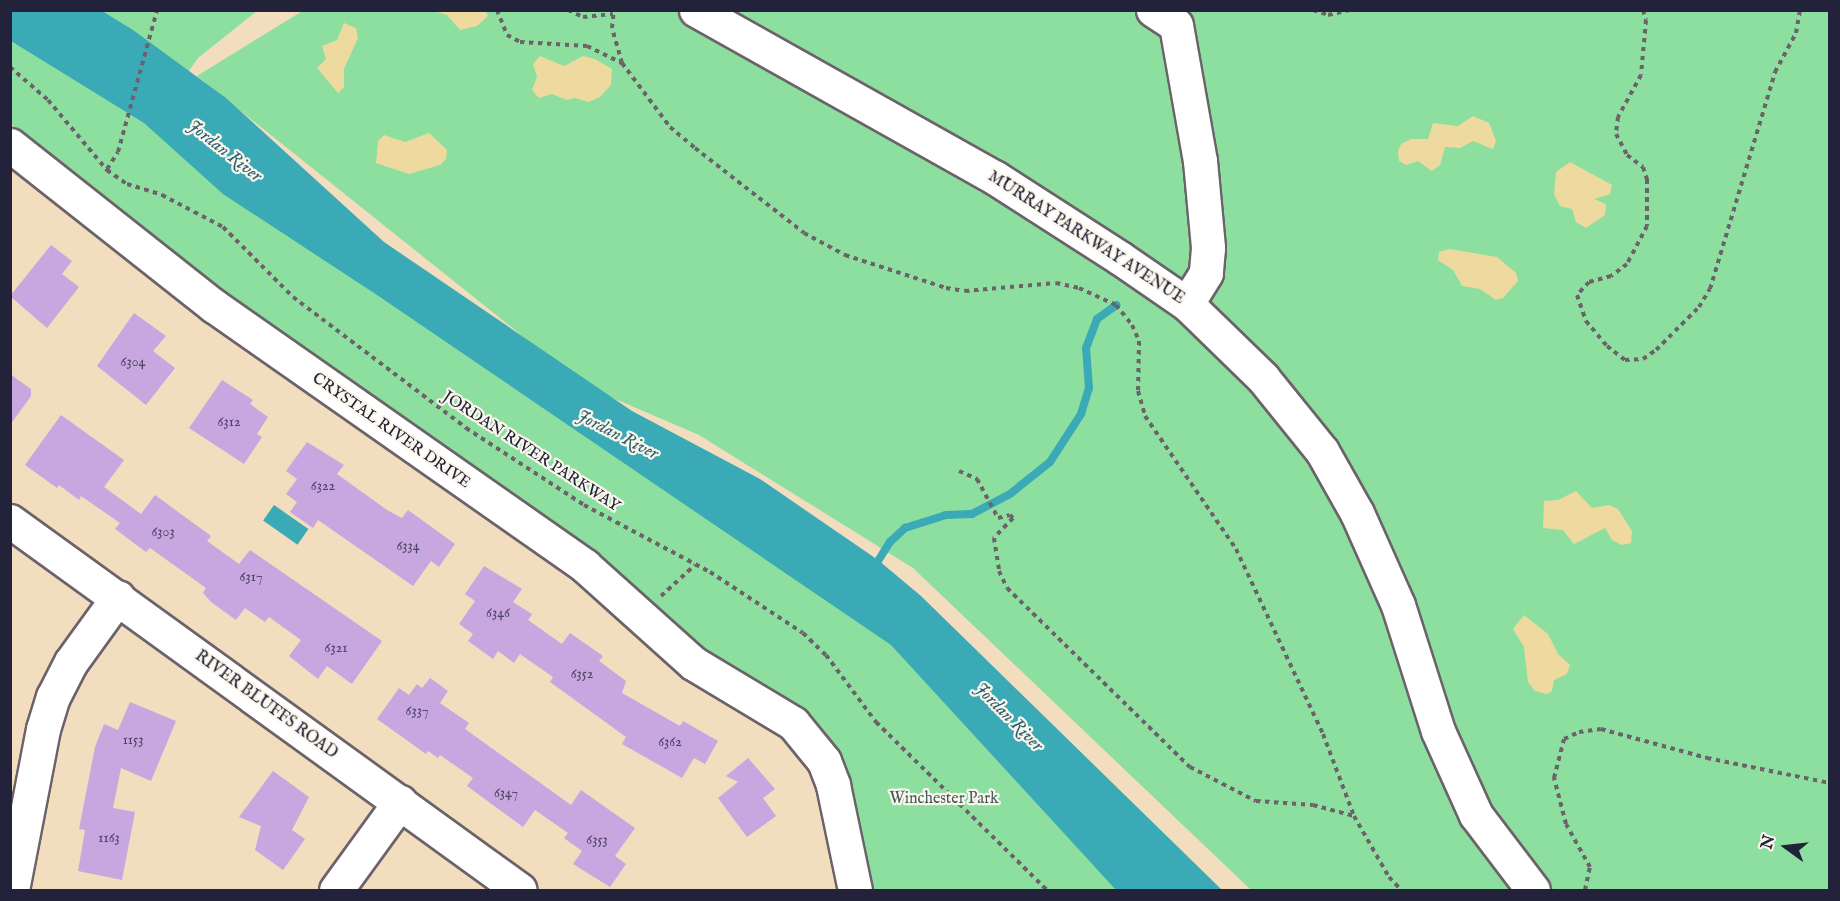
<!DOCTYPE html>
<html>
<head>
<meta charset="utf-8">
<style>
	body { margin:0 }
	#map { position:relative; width:1840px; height:901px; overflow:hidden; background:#f2ddbf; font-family:"IM FELL English",serif }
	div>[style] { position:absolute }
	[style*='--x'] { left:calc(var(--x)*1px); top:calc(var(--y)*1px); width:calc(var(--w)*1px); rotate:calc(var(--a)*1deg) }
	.green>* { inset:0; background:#8ddfa0 }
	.sand>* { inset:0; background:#eeda9e }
	.water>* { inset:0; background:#39aab6; transform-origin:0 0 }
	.stream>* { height:8px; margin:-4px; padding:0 4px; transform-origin:4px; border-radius:4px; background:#39aab6 }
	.building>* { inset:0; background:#c8a6e0 }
	.path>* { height:4px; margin-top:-2px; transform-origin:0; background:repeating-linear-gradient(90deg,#6b6369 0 4.5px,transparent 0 9px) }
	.roads { filter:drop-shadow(2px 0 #6b6369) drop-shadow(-2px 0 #6b6369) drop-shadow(0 2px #6b6369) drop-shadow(0 -2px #6b6369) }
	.minor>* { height:33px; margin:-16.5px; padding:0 16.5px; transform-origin:16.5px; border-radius:16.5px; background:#fff }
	span { translate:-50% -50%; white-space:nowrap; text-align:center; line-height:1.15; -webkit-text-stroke:4.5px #fbf7ec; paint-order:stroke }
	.number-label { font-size:14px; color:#4c4364 }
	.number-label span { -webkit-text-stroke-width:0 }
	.street-label { font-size:16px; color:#22223b }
	.park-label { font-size:16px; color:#425b59 }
	.water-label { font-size:18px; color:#2c5f72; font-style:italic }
	.frame { position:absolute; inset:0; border:12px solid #22223b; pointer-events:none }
	.north { position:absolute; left:1756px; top:817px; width:60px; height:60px; -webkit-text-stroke:4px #fbf7ec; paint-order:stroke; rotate:285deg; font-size:16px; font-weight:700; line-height:24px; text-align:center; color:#22223b }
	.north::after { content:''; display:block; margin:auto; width:21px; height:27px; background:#22223b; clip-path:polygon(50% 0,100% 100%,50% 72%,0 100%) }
</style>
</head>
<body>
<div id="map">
	<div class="green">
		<div style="clip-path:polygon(304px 10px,1829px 11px,1829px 890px,1251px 890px,913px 568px,699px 435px,585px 386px,197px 76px)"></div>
		<div style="clip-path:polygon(10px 11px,257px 11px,198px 58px,168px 101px,869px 612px,1165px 890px,871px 890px,845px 769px,828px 737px,793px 704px,684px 635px,596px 554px,278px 334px,11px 124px)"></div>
	</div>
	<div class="sand">
		<div style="clip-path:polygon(434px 11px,486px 11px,488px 16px,477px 26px,460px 30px,447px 15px)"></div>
		<div style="clip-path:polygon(344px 23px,356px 28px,358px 38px,344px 69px,344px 87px,338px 93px,317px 68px,326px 59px,322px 46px,337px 40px)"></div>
		<div style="clip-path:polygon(540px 56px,564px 66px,583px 56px,595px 59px,612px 69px,611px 85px,600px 97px,589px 102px,575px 98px,567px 100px,552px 94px,539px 98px,532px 90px,537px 77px,533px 64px)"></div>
		<div style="clip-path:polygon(1473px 116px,1489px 123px,1496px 141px,1493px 149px,1473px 141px,1460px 148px,1445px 147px,1440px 165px,1432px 171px,1418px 161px,1406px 165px,1399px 161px,1398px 151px,1401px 144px,1411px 139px,1428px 139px,1433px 123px,1458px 126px)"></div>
		<div style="clip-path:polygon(429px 133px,447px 150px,446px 159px,440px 165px,409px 174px,376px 163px,378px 141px,384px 135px,405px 142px)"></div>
		<div style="clip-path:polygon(1570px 162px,1612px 185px,1610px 194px,1594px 199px,1606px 204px,1605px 215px,1586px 228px,1576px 222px,1572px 209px,1560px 206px,1554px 194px,1556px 172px)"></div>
		<div style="clip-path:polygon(1449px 249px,1497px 257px,1516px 273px,1518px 281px,1503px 298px,1496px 300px,1480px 289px,1462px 286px,1453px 270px,1438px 260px,1439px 252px)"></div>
		<div style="clip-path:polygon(1576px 491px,1592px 508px,1609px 505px,1618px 509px,1632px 531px,1631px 543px,1622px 545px,1612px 540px,1605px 528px,1574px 544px,1563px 530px,1543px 528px,1544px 501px,1558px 500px)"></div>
		<div style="clip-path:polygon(1524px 615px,1548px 634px,1558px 654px,1570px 665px,1567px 674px,1554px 680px,1552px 691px,1547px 694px,1535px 691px,1528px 682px,1524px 647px,1513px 629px)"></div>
	</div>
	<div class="water">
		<div style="clip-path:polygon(10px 11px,102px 11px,133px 30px,226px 98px,384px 242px,632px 411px,760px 479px,878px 560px,921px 596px,1222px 890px,1116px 890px,891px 645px,377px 295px,223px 194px,144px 123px,11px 41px)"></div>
		<div style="left:274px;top:505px;width:42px;height:19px;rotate:35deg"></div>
	</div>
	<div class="stream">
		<div style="--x:873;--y:569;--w:32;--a:-58"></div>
		<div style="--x:890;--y:542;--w:21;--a:-43"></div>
		<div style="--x:905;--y:528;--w:43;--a:-17.6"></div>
		<div style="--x:946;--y:515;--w:26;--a:-2"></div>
		<div style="--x:972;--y:514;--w:43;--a:-27.8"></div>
		<div style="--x:1010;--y:494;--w:51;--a:-38.7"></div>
		<div style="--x:1050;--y:462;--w:57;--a:-57.1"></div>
		<div style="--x:1081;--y:414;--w:27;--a:-73"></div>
		<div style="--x:1089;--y:388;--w:40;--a:-94.3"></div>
		<div style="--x:1086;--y:348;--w:31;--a:-69"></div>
		<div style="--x:1097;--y:319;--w:24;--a:-36"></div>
	</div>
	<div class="building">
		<div style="clip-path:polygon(51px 245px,72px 261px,62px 274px,79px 287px,47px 328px,10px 296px)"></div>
		<div style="clip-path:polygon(134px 313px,166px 336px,153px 351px,175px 368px,146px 405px,97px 366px)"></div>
		<div style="clip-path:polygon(10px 374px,31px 389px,31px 396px,10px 425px)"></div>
		<div style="clip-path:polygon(222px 380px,253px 400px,250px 404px,268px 417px,257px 434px,262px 437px,244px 464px,189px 428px)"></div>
		<div style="clip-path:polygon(61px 415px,124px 460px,104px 487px,141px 514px,155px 495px,211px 536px,207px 541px,239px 564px,250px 550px,382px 641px,352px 684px,327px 666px,318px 679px,289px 656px,301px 640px,269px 617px,265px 622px,245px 608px,236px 620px,211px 602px,203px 593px,206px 588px,150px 548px,146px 552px,115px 529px,120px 523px,81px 496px,79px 500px,59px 485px,57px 488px,25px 465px)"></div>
		<div style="clip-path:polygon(307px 442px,344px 465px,337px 474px,387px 510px,402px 518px,408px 510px,455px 544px,439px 567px,431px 561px,413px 586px,318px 520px,313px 528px,290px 512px,297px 502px,286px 494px,297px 479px,286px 471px)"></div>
		<div style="clip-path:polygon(484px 566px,522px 589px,513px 602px,532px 614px,528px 620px,562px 644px,570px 633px,603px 656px,599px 661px,626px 681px,622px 693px,680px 726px,683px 721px,718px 741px,705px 764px,694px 758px,682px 778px,622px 744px,626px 737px,550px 682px,553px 677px,520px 654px,514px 663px,498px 651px,493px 659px,468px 641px,473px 634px,459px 624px,475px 601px,465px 594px)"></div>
		<div style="clip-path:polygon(430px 678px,448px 691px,440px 703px,469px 723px,465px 729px,571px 805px,581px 790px,635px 828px,615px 856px,626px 864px,610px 887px,573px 864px,582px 851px,564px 838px,568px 833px,535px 810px,523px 827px,467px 786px,473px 778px,440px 755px,438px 758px,428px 751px,426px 754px,377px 719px,399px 688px,409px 695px,417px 684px,422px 688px)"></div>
		<div style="clip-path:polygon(130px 702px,176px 721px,151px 781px,121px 768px,113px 808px,135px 812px,122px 880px,78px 871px,85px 830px,79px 829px,95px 747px,104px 724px,118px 730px)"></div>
		<div style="clip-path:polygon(748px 758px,775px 789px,763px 798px,776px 816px,747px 837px,718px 798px,738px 782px,726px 776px)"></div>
		<div style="clip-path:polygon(273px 771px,309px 797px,292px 830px,305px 839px,283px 870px,255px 850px,261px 826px,239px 817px)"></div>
	</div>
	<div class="path">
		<div style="--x:497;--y:10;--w:27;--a:68"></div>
		<div style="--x:507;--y:35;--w:15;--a:28"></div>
		<div style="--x:520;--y:42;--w:67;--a:3.4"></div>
		<div style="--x:587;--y:46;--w:39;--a:26"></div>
		<div style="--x:622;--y:63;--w:36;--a:-106"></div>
		<div style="--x:612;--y:28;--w:18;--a:-84"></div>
		<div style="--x:568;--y:10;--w:17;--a:25"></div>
		<div style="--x:583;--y:17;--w:30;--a:-6"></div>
		<div style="--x:1313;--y:10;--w:16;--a:18"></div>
		<div style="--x:1328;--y:15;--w:23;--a:-13"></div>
		<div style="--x:1643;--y:10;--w:10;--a:73"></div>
		<div style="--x:1646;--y:20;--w:55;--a:95.2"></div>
		<div style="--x:1641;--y:75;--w:48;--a:118.7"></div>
		<div style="--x:1618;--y:117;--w:17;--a:97"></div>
		<div style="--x:1616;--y:134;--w:24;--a:62"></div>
		<div style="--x:1627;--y:155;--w:20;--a:37"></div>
		<div style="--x:1643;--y:167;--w:13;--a:72"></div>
		<div style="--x:1647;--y:179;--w:47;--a:90"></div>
		<div style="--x:1647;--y:226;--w:43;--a:117.8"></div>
		<div style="--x:1627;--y:264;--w:20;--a:143"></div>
		<div style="--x:1611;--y:276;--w:23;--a:165"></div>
		<div style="--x:1589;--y:282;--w:18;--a:133"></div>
		<div style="--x:1577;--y:295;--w:28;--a:71"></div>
		<div style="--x:1586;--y:321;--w:33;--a:50"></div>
		<div style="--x:1607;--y:346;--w:23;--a:38"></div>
		<div style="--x:1625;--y:360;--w:18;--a:-3"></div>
		<div style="--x:1643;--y:359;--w:16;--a:-35"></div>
		<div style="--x:1656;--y:350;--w:61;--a:-45"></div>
		<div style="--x:1699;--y:307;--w:21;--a:-59"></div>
		<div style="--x:1710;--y:289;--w:227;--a:-73.3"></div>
		<div style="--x:1775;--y:72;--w:44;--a:-61.7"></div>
		<div style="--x:1796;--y:33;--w:23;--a:-80"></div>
		<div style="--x:622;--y:63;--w:80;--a:53.1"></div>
		<div style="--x:670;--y:127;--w:33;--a:40"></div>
		<div style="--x:695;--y:148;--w:138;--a:37.9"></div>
		<div style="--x:804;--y:233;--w:47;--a:28.2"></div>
		<div style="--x:845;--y:255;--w:106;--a:18.1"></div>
		<div style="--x:946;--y:288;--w:19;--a:9"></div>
		<div style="--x:965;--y:291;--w:91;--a:-5"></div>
		<div style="--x:1056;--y:283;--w:24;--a:12"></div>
		<div style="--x:1079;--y:288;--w:41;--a:24.7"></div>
		<div style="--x:1116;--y:305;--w:26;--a:51"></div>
		<div style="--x:1132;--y:325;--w:17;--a:66"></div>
		<div style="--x:1139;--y:341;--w:50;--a:91.1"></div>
		<div style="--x:1138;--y:391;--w:26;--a:74"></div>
		<div style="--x:1145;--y:416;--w:161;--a:55.6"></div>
		<div style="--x:1236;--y:549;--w:204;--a:64.8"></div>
		<div style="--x:1323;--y:734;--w:88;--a:69.3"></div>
		<div style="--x:10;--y:67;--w:50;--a:41"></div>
		<div style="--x:48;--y:100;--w:92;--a:49.9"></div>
		<div style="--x:107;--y:170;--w:24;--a:35"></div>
		<div style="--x:127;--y:184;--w:37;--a:17"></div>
		<div style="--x:162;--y:195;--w:69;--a:27.7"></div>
		<div style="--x:223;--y:227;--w:99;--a:45"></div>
		<div style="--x:293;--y:297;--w:217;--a:37.1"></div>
		<div style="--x:466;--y:428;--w:141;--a:33.1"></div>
		<div style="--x:584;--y:505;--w:143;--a:28"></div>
		<div style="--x:710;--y:572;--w:111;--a:33.3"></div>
		<div style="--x:803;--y:633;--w:32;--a:44"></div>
		<div style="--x:826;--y:655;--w:84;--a:53.3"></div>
		<div style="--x:876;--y:722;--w:240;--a:44.5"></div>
		<div style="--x:107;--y:169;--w:20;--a:-57"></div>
		<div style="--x:118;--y:152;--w:147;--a:-74.6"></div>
		<div style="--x:959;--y:471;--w:20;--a:24"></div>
		<div style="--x:977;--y:479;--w:44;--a:61.7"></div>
		<div style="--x:998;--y:518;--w:12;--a:-14"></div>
		<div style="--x:1010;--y:515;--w:4;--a:45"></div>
		<div style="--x:1013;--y:518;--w:28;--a:134"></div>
		<div style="--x:994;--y:538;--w:33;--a:81"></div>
		<div style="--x:999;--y:571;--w:19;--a:65"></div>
		<div style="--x:1007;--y:588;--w:256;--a:44.4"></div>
		<div style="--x:1190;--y:767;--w:74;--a:27.3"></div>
		<div style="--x:1256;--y:801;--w:57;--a:4"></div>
		<div style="--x:1313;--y:805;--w:42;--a:15"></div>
		<div style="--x:1354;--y:816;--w:70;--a:60.2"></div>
		<div style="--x:1389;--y:877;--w:18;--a:47"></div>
		<div style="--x:661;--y:596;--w:46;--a:-42.4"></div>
		<div style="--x:1585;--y:890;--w:24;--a:-78"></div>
		<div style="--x:1590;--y:867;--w:49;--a:-119.2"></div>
		<div style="--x:1566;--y:824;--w:48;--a:-104.6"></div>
		<div style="--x:1554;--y:778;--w:40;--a:-75.6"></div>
		<div style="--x:1564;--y:739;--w:17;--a:-25"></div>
		<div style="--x:1579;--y:732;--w:22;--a:-8"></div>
		<div style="--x:1601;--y:729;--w:110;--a:15.3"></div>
		<div style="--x:1707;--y:758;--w:126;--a:11.5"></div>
	</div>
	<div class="roads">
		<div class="minor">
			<div style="--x:696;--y:10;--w:342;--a:29.3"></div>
			<div style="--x:994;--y:177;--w:150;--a:32.7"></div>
			<div style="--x:1120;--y:258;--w:81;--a:34.5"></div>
			<div style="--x:1187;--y:304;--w:106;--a:44.2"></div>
			<div style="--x:1263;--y:378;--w:94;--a:51.1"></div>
			<div style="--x:1322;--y:451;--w:71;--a:60.6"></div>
			<div style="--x:1357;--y:513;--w:101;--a:66"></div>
			<div style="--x:1398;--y:605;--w:132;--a:72.4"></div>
			<div style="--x:1438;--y:731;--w:92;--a:65.7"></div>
			<div style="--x:1476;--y:815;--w:94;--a:52.8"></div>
			<div style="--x:1153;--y:10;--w:27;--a:33"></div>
			<div style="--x:1176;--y:25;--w:138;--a:80"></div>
			<div style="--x:1200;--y:161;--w:87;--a:84.7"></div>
			<div style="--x:1208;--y:248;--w:25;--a:95"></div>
			<div style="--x:1206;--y:273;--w:36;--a:122"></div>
			<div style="--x:10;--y:145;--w:260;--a:38.3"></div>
			<div style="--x:214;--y:306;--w:453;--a:35"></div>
			<div style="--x:585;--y:566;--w:145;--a:41.9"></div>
			<div style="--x:693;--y:663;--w:117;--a:31"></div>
			<div style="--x:793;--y:723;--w:49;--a:50.8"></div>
			<div style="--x:824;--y:761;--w:26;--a:69"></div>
			<div style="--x:833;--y:785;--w:107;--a:78.2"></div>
			<div style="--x:10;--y:521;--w:629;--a:35.89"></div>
			<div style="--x:12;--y:890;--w:164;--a:-79.1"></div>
			<div style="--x:43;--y:729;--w:34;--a:-73"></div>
			<div style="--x:53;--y:697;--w:39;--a:-63"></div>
			<div style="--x:71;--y:662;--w:80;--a:-54.1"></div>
			<div style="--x:336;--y:890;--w:109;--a:-54"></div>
		</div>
	</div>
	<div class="number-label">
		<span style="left:133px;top:362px">6304</span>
		<span style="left:229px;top:422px">6312</span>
		<span style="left:323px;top:486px">6322</span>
		<span style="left:163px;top:532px">6303</span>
		<span style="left:408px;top:546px">6334</span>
		<span style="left:251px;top:577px">6317</span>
		<span style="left:498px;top:613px">6346</span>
		<span style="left:336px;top:648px">6321</span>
		<span style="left:582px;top:674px">6352</span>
		<span style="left:417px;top:711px">6337</span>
		<span style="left:133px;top:740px">1153</span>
		<span style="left:670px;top:742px">6362</span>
		<span style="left:506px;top:793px">6347</span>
		<span style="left:109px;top:838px">1163</span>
		<span style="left:597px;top:840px">6353</span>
	</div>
	<div class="street-label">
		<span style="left:1086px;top:238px;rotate:33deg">MURRAY PARKWAY AVENUE</span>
		<span style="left:391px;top:431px;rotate:35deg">CRYSTAL RIVER DRIVE</span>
		<span style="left:531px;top:452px;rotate:33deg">JORDAN RIVER PARKWAY</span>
		<span style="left:266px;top:705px;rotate:36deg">RIVER BLUFFS ROAD</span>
	</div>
	<div class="park-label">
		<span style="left:944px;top:799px">Winchester Park</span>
	</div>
	<div class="water-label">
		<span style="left:224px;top:152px;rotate:38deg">Jordan River</span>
		<span style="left:617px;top:436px;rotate:27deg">Jordan River</span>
		<span style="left:1008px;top:718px;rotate:45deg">Jordan River</span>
	</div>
	<div class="frame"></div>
	<div class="north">N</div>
</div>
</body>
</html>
